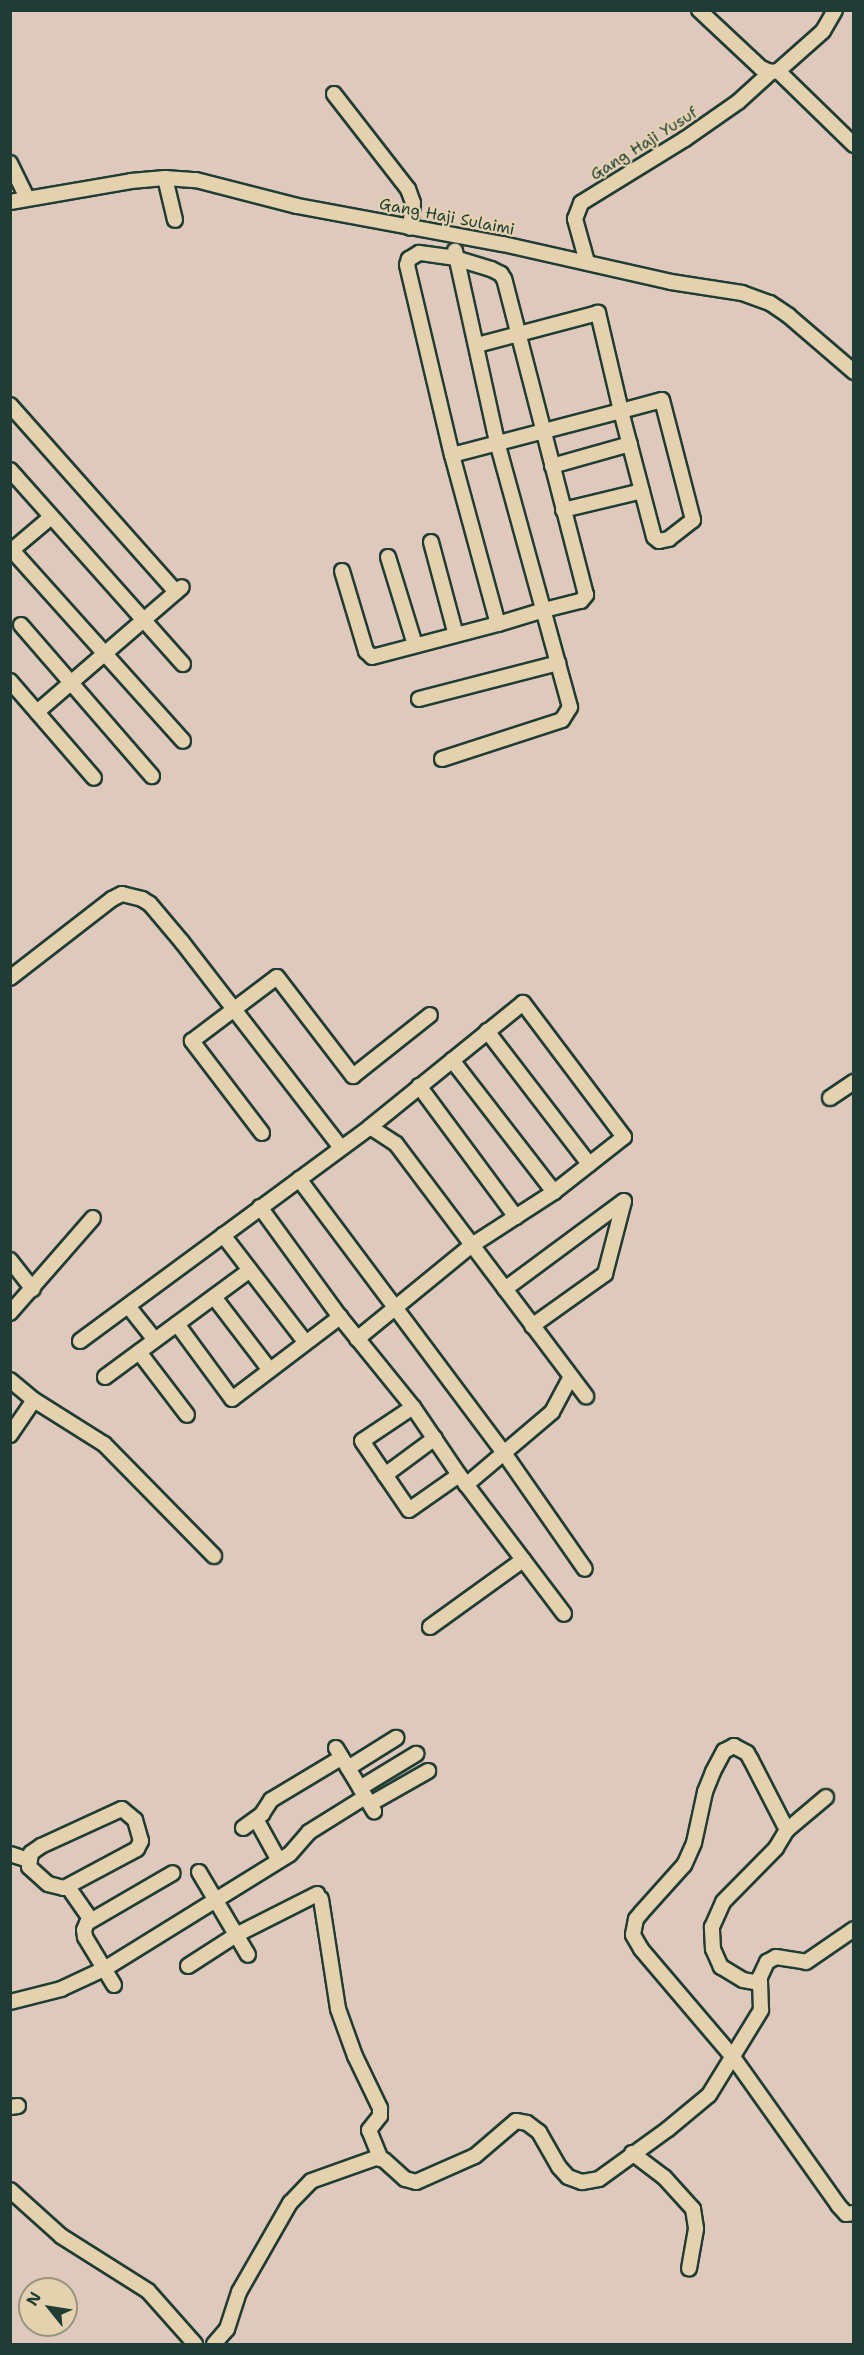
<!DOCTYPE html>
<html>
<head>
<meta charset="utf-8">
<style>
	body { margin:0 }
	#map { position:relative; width:864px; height:2355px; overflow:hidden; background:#dfc8bc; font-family:"Shantell Sans",sans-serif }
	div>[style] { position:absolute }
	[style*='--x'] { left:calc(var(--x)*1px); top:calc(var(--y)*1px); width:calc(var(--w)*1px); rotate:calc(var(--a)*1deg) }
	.roads { filter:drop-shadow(2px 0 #1f3d34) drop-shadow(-2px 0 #1f3d34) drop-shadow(0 2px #1f3d34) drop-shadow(0 -2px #1f3d34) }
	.minor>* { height:14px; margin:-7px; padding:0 7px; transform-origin:7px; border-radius:7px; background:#e4d2af }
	span { translate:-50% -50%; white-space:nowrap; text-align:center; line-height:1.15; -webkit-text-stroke:4.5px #e4d2af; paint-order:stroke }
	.street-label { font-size:16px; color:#1f3d34 }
	.frame { position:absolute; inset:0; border:12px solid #1f3d34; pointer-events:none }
	.north { position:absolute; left:18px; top:2277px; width:60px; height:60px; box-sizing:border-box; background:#e4d2af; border:2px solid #95967e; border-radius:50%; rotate:300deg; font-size:16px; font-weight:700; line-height:24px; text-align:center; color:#1f3d34 }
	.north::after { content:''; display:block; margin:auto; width:21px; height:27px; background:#1f3d34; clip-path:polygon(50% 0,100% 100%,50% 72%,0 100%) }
</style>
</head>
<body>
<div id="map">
	<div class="roads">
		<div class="minor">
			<div style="--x:699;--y:10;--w:85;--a:43.1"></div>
			<div style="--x:761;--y:68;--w:11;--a:22"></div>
			<div style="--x:771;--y:72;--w:7;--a:-8"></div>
			<div style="--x:778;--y:71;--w:60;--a:-41.6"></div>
			<div style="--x:823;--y:31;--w:24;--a:-60"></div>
			<div style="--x:778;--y:71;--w:106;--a:44.2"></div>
			<div style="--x:334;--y:94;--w:120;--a:52.1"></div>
			<div style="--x:408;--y:189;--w:15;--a:70"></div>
			<div style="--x:413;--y:203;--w:25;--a:97"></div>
			<div style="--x:10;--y:163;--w:39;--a:64"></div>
			<div style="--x:165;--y:178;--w:43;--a:76.6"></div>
			<div style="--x:10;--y:202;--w:123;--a:-9.8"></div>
			<div style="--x:131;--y:181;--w:34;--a:-5"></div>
			<div style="--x:165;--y:178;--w:31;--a:4"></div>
			<div style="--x:196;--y:180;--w:104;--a:14.4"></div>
			<div style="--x:297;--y:206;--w:209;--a:10.5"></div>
			<div style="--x:503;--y:244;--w:172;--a:12.7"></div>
			<div style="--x:671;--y:282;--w:72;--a:8.8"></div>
			<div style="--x:742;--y:293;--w:30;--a:20"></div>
			<div style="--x:770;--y:303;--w:23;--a:34"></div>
			<div style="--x:789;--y:316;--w:86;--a:40.7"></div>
			<div style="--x:587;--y:262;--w:45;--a:-105.6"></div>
			<div style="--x:575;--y:219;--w:17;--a:-69"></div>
			<div style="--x:581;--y:203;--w:122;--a:-31.6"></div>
			<div style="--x:685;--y:139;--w:65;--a:-34.9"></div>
			<div style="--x:738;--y:102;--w:45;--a:-42.3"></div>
			<div style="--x:10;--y:405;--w:250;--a:48.4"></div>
			<div style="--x:452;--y:455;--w:175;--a:-14.6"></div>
			<div style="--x:621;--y:411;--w:42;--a:-15"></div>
			<div style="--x:662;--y:400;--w:124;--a:75.5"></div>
			<div style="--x:693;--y:520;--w:31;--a:142"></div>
			<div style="--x:669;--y:539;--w:10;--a:169"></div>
			<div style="--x:659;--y:541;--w:6;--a:-141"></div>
			<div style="--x:654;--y:537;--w:130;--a:-104.7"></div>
			<div style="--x:621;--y:411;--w:101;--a:-103.2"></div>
			<div style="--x:598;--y:313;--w:125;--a:165.2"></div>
			<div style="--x:552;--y:466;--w:81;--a:-15.8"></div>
			<div style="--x:10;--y:470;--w:260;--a:48.3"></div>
			<div style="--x:563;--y:510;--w:81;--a:-13.5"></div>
			<div style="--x:431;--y:542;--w:96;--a:75"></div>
			<div style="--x:10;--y:548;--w:259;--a:48.1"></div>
			<div style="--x:12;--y:550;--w:51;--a:-40.2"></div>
			<div style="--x:388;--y:557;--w:92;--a:72.9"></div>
			<div style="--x:342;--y:571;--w:84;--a:73.3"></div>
			<div style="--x:366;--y:651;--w:8;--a:45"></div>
			<div style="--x:372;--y:657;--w:130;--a:-14.7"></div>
			<div style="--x:498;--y:624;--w:48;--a:-16.9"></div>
			<div style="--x:544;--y:610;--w:38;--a:-14"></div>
			<div style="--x:581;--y:601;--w:8;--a:-50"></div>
			<div style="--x:586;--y:595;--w:326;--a:-104.5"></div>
			<div style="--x:504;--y:279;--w:6;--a:-121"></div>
			<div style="--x:501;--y:274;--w:11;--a:-153"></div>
			<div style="--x:491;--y:269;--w:37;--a:-163"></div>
			<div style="--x:456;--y:258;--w:37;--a:-172"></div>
			<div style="--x:419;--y:253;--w:12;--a:149"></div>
			<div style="--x:409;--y:259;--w:6;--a:108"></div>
			<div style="--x:407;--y:265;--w:195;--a:76.7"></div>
			<div style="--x:452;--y:455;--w:175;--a:74.8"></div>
			<div style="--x:21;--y:625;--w:200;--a:49.1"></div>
			<div style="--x:10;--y:681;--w:128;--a:49.1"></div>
			<div style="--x:419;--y:699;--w:144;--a:-14.5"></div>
			<div style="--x:37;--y:712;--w:191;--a:-40.8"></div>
			<div style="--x:442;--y:759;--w:126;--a:-18"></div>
			<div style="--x:562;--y:720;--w:15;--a:-58"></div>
			<div style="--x:570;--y:707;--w:275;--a:-105.4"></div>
			<div style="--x:497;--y:442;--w:196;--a:-102.4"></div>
			<div style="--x:10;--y:978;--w:129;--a:-37.8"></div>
			<div style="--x:112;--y:899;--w:11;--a:-27"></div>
			<div style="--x:122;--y:894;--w:21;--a:14"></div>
			<div style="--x:142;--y:899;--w:9;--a:32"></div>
			<div style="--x:150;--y:904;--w:50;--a:49.9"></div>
			<div style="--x:182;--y:942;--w:260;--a:52.3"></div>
			<div style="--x:487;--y:1031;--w:168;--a:52.5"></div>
			<div style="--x:452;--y:1060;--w:167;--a:52.3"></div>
			<div style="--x:419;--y:1086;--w:163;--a:53.5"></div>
			<div style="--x:830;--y:1098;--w:29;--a:-34"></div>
			<div style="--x:262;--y:1133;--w:116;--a:-127.3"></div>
			<div style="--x:192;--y:1041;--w:106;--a:-37"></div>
			<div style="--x:277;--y:977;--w:125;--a:52.5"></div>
			<div style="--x:353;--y:1076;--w:98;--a:-38.4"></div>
			<div style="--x:299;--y:1179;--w:342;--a:53.2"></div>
			<div style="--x:504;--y:1453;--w:141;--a:55.1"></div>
			<div style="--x:260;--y:1207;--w:136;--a:54"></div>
			<div style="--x:340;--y:1317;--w:116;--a:51"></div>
			<div style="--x:413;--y:1407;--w:82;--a:55.9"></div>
			<div style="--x:459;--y:1475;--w:174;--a:52.9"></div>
			<div style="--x:223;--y:1235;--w:135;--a:52.5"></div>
			<div style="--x:10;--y:1260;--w:37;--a:52"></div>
			<div style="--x:505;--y:1289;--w:148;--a:-36.5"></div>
			<div style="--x:214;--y:1297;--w:91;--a:52.6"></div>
			<div style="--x:128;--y:1306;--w:43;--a:51.5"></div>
			<div style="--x:10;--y:1313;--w:126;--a:-48.9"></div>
			<div style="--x:177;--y:1324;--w:93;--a:53.7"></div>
			<div style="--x:232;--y:1399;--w:136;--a:-37.2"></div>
			<div style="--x:532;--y:1326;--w:90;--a:-35.5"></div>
			<div style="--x:605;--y:1274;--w:75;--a:-75.4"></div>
			<div style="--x:357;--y:1339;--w:149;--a:-39.3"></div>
			<div style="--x:472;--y:1245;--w:98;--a:-32.9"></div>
			<div style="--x:554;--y:1192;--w:89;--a:-38.2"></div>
			<div style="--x:624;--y:1137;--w:168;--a:-127"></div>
			<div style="--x:523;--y:1003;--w:197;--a:141"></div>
			<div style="--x:80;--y:1341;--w:360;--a:-36.4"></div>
			<div style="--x:370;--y:1127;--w:31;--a:33"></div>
			<div style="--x:396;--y:1144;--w:316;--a:53"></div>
			<div style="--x:139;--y:1352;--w:79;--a:52.7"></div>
			<div style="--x:105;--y:1377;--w:180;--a:-36.4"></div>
			<div style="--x:10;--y:1380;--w:31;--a:40"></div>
			<div style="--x:34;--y:1400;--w:83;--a:32.2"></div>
			<div style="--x:104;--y:1444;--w:157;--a:45.5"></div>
			<div style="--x:413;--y:1407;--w:61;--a:146.3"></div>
			<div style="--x:362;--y:1441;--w:83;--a:55.7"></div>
			<div style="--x:409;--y:1510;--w:61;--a:-35"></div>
			<div style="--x:10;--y:1435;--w:42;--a:-55.6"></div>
			<div style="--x:385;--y:1475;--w:62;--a:-36.5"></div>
			<div style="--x:466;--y:1485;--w:113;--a:-40.3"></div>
			<div style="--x:552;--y:1412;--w:40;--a:-62"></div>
			<div style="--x:430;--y:1627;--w:115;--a:-35.8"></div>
			<div style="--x:336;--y:1748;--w:74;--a:58.9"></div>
			<div style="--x:348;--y:1768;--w:57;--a:-32"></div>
			<div style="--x:360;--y:1788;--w:66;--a:-31.3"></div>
			<div style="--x:370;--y:1804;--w:67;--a:-29.6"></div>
			<div style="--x:122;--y:1809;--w:17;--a:40"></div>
			<div style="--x:135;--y:1820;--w:22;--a:74"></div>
			<div style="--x:141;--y:1841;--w:9;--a:117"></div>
			<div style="--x:137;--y:1849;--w:83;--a:151.9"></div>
			<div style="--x:64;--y:1888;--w:16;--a:-166"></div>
			<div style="--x:48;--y:1884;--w:25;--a:-138"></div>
			<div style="--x:29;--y:1867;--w:14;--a:-82"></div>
			<div style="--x:31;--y:1853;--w:12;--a:-35"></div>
			<div style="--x:41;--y:1846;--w:89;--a:-24.6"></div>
			<div style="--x:256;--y:1819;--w:46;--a:61.2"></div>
			<div style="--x:243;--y:1828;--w:24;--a:-36"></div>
			<div style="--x:262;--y:1814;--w:17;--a:-57"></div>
			<div style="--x:271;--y:1800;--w:82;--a:-31"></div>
			<div style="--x:787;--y:1830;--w:51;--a:-40.2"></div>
			<div style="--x:10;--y:1854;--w:19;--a:18"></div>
			<div style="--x:199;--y:1872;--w:96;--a:59.4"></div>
			<div style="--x:68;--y:1887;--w:39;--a:55"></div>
			<div style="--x:321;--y:1899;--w:111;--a:81.2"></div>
			<div style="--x:338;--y:2009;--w:50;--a:70.1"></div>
			<div style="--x:355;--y:2056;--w:58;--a:64.3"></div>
			<div style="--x:380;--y:2108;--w:8;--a:90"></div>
			<div style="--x:380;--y:2116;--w:18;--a:128"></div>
			<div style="--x:369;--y:2130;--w:31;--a:68"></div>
			<div style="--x:188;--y:1966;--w:57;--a:-32.9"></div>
			<div style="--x:236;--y:1935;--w:91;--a:-26.8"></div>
			<div style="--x:760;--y:1983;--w:17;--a:-170"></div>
			<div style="--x:743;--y:1980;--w:26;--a:-149"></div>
			<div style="--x:721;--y:1967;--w:20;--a:-114"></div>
			<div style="--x:713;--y:1949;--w:22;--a:-93"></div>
			<div style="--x:712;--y:1927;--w:27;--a:-66"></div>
			<div style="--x:723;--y:1902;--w:76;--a:-45.5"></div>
			<div style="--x:776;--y:1848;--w:21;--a:-59"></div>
			<div style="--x:787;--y:1830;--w:79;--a:-117.2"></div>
			<div style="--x:751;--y:1760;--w:8;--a:-120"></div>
			<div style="--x:747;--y:1753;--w:15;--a:-152"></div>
			<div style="--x:734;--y:1746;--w:11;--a:153"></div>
			<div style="--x:724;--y:1751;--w:24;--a:118"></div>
			<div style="--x:713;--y:1772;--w:22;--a:112"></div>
			<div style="--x:705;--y:1792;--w:52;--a:102.2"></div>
			<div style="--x:694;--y:1843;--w:24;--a:114"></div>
			<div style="--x:684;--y:1865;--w:64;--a:131.9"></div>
			<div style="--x:641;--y:1913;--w:8;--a:130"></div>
			<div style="--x:636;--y:1919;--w:16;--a:101"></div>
			<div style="--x:633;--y:1935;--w:16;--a:60"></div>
			<div style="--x:641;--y:1949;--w:142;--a:49.6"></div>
			<div style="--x:733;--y:2057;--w:181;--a:54.6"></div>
			<div style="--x:838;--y:2205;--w:12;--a:48"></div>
			<div style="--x:846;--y:2214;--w:8;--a:-7"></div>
			<div style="--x:114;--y:1985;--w:56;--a:-121.1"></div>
			<div style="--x:85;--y:1937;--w:7;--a:-98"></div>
			<div style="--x:84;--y:1930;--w:8;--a:-67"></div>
			<div style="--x:87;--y:1923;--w:99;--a:-30.2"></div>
			<div style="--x:10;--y:2002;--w:53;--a:-14.3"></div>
			<div style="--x:61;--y:1989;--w:50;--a:-25"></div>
			<div style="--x:106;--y:1968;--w:216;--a:-31.8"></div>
			<div style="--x:290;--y:1854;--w:29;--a:-49"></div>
			<div style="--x:309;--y:1832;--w:66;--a:-32"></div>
			<div style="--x:10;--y:2107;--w:8;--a:-7"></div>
			<div style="--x:632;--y:2153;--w:40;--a:37"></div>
			<div style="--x:664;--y:2177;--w:43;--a:47.8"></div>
			<div style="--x:693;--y:2209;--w:20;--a:81"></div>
			<div style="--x:696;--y:2229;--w:40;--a:100"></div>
			<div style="--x:10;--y:2190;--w:69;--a:42"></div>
			<div style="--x:61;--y:2236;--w:103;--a:32.3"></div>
			<div style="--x:148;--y:2291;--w:71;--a:48.4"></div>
			<div style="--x:214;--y:2344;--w:20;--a:-49"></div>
			<div style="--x:227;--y:2329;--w:39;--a:-72"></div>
			<div style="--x:239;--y:2292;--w:103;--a:-60.2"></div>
			<div style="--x:290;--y:2203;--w:30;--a:-46"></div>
			<div style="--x:311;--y:2181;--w:69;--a:-19.5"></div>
			<div style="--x:376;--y:2158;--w:8;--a:14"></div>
			<div style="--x:384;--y:2160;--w:28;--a:42"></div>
			<div style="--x:405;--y:2179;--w:11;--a:15"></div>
			<div style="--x:416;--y:2182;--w:64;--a:-23.8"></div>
			<div style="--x:475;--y:2156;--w:54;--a:-40.5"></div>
			<div style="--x:516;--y:2121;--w:11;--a:10"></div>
			<div style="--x:527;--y:2123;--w:15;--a:37"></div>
			<div style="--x:539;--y:2132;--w:40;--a:60.3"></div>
			<div style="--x:559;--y:2167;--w:13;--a:48"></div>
			<div style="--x:568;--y:2177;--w:15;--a:20"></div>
			<div style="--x:582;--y:2182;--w:17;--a:-10"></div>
			<div style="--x:599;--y:2179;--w:85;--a:-35.9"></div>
			<div style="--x:668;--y:2129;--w:53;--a:-39.7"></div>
			<div style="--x:709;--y:2095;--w:100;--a:-58.5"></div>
			<div style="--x:761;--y:2010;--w:33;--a:-92"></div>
			<div style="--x:760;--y:1977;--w:17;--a:-65"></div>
			<div style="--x:767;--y:1962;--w:10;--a:-29"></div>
			<div style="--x:776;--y:1957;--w:30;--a:9"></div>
			<div style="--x:806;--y:1962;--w:58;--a:-34.5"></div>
		</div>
	</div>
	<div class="street-label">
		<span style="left:644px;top:144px;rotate:-32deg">Gang Haji Yusuf</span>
		<span style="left:447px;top:217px;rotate:11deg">Gang Haji Sulaimi</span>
	</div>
	<div class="frame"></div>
	<div class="north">N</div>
</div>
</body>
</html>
